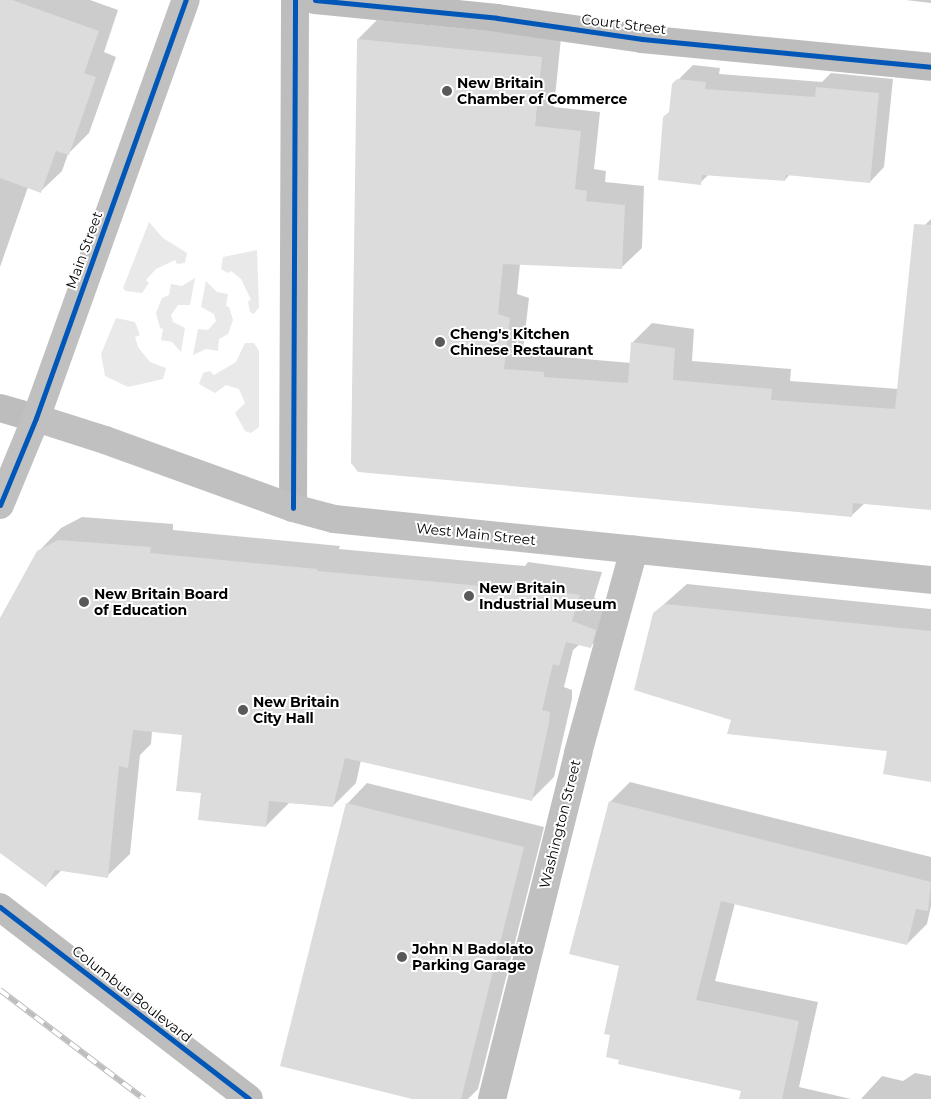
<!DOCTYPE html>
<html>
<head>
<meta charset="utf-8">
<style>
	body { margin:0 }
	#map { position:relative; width:931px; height:1099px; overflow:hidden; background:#fff; font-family:Montserrat,sans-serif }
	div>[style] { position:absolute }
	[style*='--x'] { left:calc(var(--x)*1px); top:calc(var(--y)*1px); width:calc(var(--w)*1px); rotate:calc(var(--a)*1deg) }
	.green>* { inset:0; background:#e9e9e9 }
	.shadow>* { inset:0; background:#0003 }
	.building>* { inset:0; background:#dcdcdc }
	.tertiary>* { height:28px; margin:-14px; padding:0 14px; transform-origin:14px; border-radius:14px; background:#bdbdbd }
	.secondary>* { height:28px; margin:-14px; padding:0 14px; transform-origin:14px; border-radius:14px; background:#c0c0c0 }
	.rail>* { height:5.5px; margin-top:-2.75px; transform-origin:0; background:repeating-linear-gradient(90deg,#fff 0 11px,#bdbdbd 0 22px); box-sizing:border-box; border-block:1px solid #bdbdbd }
	.cycleway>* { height:5px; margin:-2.5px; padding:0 2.5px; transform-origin:2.5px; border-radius:2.5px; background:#0057b8 }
	.dots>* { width:14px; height:14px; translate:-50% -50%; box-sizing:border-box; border:2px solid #fff; border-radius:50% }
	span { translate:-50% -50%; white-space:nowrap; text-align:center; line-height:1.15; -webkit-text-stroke:4px #fff; paint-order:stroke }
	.street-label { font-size:14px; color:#000 }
	.poi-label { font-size:14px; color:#000; font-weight:700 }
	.left { translate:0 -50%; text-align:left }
</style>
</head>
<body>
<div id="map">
	<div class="green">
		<div style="clip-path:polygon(149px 222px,163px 238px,187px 253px,185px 263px,177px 264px,175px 260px,156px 269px,146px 280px,149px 283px,142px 293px,126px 291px,123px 288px)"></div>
		<div style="clip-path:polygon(257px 250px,259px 307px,254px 314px,250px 312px,248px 301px,251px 300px,241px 279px,231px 271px,228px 273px,221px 269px,223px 257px)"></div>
		<div style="clip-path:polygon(195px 278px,190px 305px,178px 305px,171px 315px,173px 322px,185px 328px,181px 352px,172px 342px,161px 340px,163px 329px,160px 328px,156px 313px,162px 298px,169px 295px,171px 284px,182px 286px)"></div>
		<div style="clip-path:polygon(206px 281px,217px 292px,228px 294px,226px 306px,229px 307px,233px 320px,228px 334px,219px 339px,218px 351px,206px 349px,193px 355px,198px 329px,208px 330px,216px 321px,214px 314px,201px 307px)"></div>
		<div style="clip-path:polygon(116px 318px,135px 322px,140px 335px,135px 337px,138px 347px,150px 362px,166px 368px,163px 379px,128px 387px,105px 376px,101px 354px)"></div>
		<div style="clip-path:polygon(245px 343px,254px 343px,259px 351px,259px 427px,251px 433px,245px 431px,235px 413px,245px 403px,239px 389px,226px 385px,215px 393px,199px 384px,203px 373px,210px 371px,214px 375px,236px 362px)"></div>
	</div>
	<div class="shadow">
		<div style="clip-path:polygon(0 0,90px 0,118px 10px,104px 52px,116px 57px,89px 133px,68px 154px,62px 171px,41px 191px,28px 187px,0 267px)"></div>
		<div style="clip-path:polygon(906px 0,931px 0,931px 3px)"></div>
		<div style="clip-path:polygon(377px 20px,561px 38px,554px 107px,600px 112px,594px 169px,606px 171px,605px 182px,644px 186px,642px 248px,622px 267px,520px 264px,517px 294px,529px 298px,523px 350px,563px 353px,562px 357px,631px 363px,633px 342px,652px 323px,694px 329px,692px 361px,791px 369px,790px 381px,899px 389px,914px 236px,931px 219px,931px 509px,865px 503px,851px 516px,359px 471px,358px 39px)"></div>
		<div style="clip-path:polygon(693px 65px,720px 68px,719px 74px,822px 82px,831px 73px,893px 79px,884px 167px,870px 182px,790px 174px,785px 180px,709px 174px,700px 183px,671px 111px,673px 85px)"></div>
		<div style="clip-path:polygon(82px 517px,173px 524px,173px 530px,340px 546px,339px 549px,525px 566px,528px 562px,602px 572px,594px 598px,618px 607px,613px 624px,590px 647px,580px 644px,573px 650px,564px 687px,572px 690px,572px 699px,554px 777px,531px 800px,361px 760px,356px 783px,333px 806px,289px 803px,266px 826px,202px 792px,183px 734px,152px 731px,151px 744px,140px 755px,130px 854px,107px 876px,62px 870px,46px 885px,0 851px,0 619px,38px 552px,61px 528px)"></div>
		<div style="clip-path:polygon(687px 584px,931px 609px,931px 781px,889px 750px,733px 719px,654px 613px)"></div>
		<div style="clip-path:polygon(630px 782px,931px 857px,931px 906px,927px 924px,907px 944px,735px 903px,715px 981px,818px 1002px,799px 1087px,851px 1099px,740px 1099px,742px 1090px,620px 965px,610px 802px)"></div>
		<div style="clip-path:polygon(367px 783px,544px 827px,478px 1089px,468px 1099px,418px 1099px,347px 804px)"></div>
		<div style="clip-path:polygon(915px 1073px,931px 1076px,931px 1099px,861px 1099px,882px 1076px,903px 1081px)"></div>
	</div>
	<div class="building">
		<div style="clip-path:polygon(0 0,12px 0,99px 31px,84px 73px,96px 77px,69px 155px,56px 151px,41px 193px,0 178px)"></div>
		<div style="clip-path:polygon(357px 39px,542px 57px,535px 126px,581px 131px,575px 189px,587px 191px,586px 201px,625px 205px,622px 269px,503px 264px,498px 314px,510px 318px,504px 369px,544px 372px,544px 377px,628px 383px,631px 342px,675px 348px,673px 380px,772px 389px,771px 400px,895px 409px,914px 224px,931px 225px,931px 510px,853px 503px,852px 517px,358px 472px,351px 463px)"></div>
		<div style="clip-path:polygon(677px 79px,706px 82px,705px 89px,815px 97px,816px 87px,879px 93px,870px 183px,786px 175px,785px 181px,702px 175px,701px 185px,658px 180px,663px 117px,669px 112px,672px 84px)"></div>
		<div style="clip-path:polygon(58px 540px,151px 547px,150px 553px,317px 569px,317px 571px,504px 588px,504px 584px,580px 595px,572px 621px,596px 630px,591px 648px,566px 642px,559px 666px,553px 664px,542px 710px,550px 712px,549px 723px,532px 801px,345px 758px,333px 807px,269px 801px,266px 827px,198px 820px,201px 793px,176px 791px,182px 735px,133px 730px,128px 768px,119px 766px,108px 878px,55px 870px,46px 887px,0 853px,0 618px,37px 551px)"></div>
		<div style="clip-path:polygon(665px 604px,931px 631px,931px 782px,883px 774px,887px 751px,727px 734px,731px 720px,634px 690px,653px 613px)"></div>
		<div style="clip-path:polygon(609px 801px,931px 882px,928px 911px,916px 909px,907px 945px,721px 901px,696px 1000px,799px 1021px,782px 1099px,739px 1099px,741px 1091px,618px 1064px,619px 1060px,606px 1057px,610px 1035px,604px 1034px,619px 966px,569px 954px)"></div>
		<div style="clip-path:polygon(346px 803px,524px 847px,461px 1099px,412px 1099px,280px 1066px)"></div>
	</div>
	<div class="tertiary">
		<div style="--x:315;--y:0;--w:183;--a:5.6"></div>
		<div style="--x:497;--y:18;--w:147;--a:8.2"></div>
		<div style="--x:642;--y:39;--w:290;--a:5.5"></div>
		<div style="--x:0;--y:408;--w:37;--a:16"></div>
		<div style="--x:293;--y:508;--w:508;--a:-89.77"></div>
		<div style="--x:0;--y:907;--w:314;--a:37.6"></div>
	</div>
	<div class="secondary">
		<div style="--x:36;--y:418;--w:72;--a:17.7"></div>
		<div style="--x:105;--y:440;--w:200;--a:19.9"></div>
		<div style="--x:293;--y:508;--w:42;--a:15"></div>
		<div style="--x:334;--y:519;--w:600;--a:5.83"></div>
		<div style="--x:0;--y:505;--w:94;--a:-67.5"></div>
		<div style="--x:36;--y:418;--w:444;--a:-70.3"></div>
		<div style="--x:492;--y:1099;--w:357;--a:-76"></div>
		<div style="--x:578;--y:753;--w:211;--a:-74.6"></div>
	</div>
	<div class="rail">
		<div style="--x:0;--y:990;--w:181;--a:37.1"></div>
	</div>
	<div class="cycleway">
		<div style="--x:315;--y:0;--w:183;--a:5.6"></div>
		<div style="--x:497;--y:18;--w:147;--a:8.2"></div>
		<div style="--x:642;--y:39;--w:290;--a:5.5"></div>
		<div style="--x:0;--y:505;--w:94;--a:-67.5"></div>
		<div style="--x:36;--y:418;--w:444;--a:-70.3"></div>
		<div style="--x:293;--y:508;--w:508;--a:-89.77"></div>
		<div style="--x:0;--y:907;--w:314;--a:37.6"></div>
	</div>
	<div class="dots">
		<div style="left:447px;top:91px;background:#595959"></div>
		<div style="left:440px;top:342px;background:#595959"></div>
		<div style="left:469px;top:596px;background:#595959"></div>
		<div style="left:84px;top:602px;background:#595959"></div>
		<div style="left:243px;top:710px;background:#595959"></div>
		<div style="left:402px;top:957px;background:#595959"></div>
	</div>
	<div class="street-label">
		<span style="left:624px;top:24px;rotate:7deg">Court Street</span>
		<span style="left:84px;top:250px;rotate:-70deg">Main Street</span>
		<span style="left:476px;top:534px;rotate:6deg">West Main Street</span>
		<span style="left:560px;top:824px;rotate:-76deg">Washington Street</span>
		<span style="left:132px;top:994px;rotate:38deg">Columbus Boulevard</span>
	</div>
	<div class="poi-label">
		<span class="left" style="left:457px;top:91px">New Britain<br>Chamber of Commerce</span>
		<span class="left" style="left:450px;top:342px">Cheng's Kitchen<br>Chinese Restaurant</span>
		<span class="left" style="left:479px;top:596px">New Britain<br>Industrial Museum</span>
		<span class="left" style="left:94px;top:602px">New Britain Board<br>of Education</span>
		<span class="left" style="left:253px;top:710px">New Britain<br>City Hall</span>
		<span class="left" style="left:412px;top:957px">John N Badolato<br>Parking Garage</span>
	</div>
</div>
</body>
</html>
